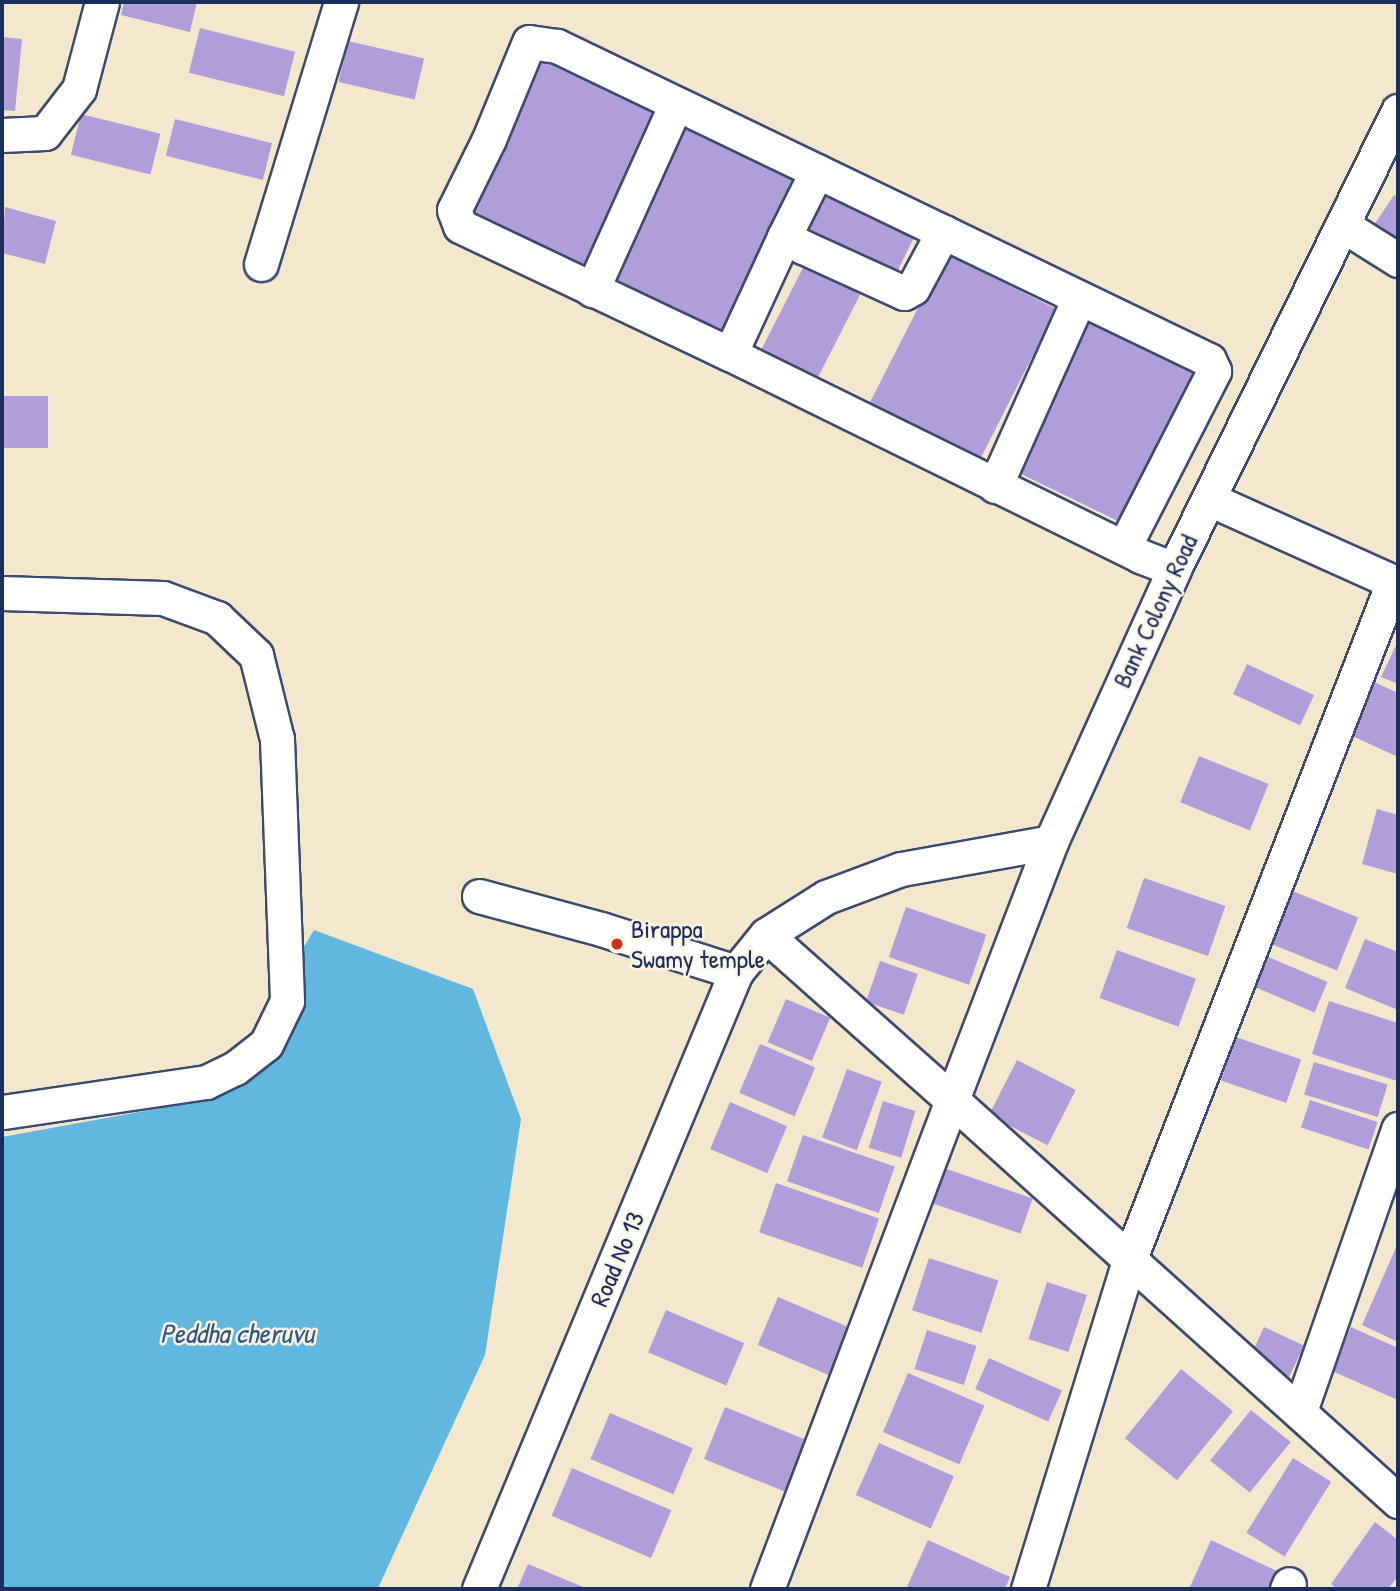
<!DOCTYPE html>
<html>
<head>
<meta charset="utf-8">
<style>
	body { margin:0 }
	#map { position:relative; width:1400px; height:1591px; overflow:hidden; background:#f3e8cd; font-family:"Patrick Hand",sans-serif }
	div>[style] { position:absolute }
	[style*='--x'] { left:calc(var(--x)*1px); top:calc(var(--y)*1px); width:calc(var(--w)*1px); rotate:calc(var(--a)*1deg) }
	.water>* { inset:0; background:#62b7de }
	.building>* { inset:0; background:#b09edb; transform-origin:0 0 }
	.roads { filter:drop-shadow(2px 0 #3b4b6f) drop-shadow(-2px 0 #3b4b6f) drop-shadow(0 2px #3b4b6f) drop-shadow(0 -2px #3b4b6f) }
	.minor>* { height:33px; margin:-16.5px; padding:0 16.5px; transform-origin:16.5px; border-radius:16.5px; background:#fff }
	.dots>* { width:19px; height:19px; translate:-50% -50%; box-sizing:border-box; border:4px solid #fcf5e5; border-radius:50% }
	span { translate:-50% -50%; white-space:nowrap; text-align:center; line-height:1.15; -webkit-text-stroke:5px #fcf5e5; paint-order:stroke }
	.street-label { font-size:26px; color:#1b2f5e }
	.poi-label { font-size:26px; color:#1b2f5e }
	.left { translate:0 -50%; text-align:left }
	.water-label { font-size:28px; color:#305884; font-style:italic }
	.frame { position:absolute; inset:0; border:4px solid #1b2f5e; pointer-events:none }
</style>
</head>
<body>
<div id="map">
	<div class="water">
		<div style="clip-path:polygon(314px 930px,473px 989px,521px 1119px,485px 1355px,379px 1586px,377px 1589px,2px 1589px,2px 1137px,210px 1099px)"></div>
	</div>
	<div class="building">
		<div style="clip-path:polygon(124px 2px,197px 2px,190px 32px,121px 15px)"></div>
		<div style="left:200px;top:28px;width:98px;height:46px;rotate:14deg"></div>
		<div style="clip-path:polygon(2px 37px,22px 39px,15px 111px,2px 110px)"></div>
		<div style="left:348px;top:41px;width:78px;height:42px;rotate:13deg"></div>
		<div style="left:541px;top:56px;width:128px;height:176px;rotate:24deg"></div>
		<div style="left:81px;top:114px;width:82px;height:42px;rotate:14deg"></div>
		<div style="left:175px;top:119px;width:100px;height:38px;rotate:14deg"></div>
		<div style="left:686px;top:123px;width:130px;height:177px;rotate:27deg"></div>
		<div style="left:828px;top:181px;width:102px;height:61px;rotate:26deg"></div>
		<div style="clip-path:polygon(1394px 195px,1398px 198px,1398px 241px,1374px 225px)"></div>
		<div style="clip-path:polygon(5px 207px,56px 221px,45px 264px,2px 253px)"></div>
		<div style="left:946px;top:253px;width:124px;height:170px;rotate:27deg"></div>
		<div style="left:806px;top:262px;width:63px;height:103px;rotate:27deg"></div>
		<div style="left:1085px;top:317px;width:125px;height:169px;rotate:26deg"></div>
		<div style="left:2px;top:396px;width:46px;height:52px"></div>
		<div style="clip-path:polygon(1398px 641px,1398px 684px,1381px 677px)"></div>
		<div style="left:1247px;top:664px;width:74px;height:33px;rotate:25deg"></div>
		<div style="clip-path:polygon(1372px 681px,1398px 693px,1398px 757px,1348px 734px)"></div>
		<div style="left:1199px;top:756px;width:75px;height:50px;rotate:22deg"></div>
		<div style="clip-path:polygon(1377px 809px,1398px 815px,1398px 874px,1362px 864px)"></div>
		<div style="left:1144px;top:878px;width:86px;height:53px;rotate:19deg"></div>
		<div style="left:1285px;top:888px;width:79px;height:57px;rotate:22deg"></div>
		<div style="left:906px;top:907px;width:85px;height:53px;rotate:19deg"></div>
		<div style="clip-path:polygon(1365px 939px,1398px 952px,1398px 1010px,1345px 988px)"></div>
		<div style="left:1117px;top:950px;width:84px;height:51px;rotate:20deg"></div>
		<div style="left:1252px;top:950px;width:82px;height:33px;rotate:23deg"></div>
		<div style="left:880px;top:961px;width:40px;height:43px;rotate:19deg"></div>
		<div style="left:786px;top:999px;width:48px;height:47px;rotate:23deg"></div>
		<div style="clip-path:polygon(1329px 1001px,1398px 1023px,1397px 1081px,1312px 1054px)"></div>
		<div style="left:1236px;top:1037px;width:69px;height:46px;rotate:19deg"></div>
		<div style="left:760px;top:1044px;width:60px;height:53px;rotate:23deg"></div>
		<div style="left:1017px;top:1060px;width:66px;height:62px;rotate:27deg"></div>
		<div style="left:1314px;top:1062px;width:77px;height:34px;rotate:17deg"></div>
		<div style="left:847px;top:1069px;width:37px;height:73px;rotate:20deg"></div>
		<div style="left:1310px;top:1100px;width:71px;height:29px;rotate:18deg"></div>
		<div style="left:883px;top:1101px;width:34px;height:49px;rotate:17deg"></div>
		<div style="left:730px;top:1102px;width:62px;height:51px;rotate:23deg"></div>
		<div style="left:803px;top:1135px;width:97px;height:49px;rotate:19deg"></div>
		<div style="left:938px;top:1166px;width:100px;height:37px;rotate:19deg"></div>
		<div style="left:776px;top:1183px;width:109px;height:52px;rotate:19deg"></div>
		<div style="clip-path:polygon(1398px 1243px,1398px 1342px,1362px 1325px)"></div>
		<div style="left:929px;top:1258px;width:73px;height:55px;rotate:18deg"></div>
		<div style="left:1047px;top:1282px;width:42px;height:60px;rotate:18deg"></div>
		<div style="left:778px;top:1297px;width:90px;height:52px;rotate:23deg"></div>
		<div style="left:666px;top:1310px;width:85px;height:46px;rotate:23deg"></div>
		<div style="left:1264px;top:1327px;width:44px;height:38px;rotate:25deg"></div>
		<div style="clip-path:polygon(1351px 1327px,1398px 1348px,1398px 1400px,1332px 1371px)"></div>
		<div style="left:927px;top:1330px;width:52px;height:41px;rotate:18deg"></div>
		<div style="left:989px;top:1358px;width:80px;height:34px;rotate:24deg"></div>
		<div style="left:1181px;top:1369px;width:67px;height:89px;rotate:39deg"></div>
		<div style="left:908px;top:1373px;width:83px;height:64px;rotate:23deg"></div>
		<div style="left:725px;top:1407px;width:92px;height:56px;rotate:22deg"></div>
		<div style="left:1251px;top:1410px;width:51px;height:65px;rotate:39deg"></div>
		<div style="left:610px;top:1413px;width:90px;height:50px;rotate:23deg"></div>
		<div style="left:879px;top:1443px;width:82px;height:57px;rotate:24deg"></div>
		<div style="left:1293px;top:1458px;width:45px;height:88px;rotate:32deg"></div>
		<div style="left:572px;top:1468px;width:108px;height:52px;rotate:23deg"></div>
		<div style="clip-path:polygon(1375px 1522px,1398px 1540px,1398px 1576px,1388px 1589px,1337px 1589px,1331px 1584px)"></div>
		<div style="clip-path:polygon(928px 1540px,1010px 1577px,1005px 1589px,906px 1589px)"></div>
		<div style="clip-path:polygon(1211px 1540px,1277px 1571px,1268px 1589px,1189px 1589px)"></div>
		<div style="clip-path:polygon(528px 1564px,588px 1589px,517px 1589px)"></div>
	</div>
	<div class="roads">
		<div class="minor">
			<div style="--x:2;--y:135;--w:43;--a:-2.7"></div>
			<div style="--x:45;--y:133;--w:56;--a:-52.3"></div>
			<div style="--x:79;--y:89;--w:90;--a:-75.2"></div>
			<div style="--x:817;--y:171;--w:74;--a:116.6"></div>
			<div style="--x:784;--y:237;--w:21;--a:28"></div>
			<div style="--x:803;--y:247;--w:111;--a:24.5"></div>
			<div style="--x:904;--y:293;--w:10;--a:-29"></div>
			<div style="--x:913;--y:288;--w:64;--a:-61.8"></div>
			<div style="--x:1344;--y:226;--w:64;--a:32.2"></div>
			<div style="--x:261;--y:264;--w:274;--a:-73"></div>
			<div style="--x:592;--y:290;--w:204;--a:-65.7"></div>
			<div style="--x:730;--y:354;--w:129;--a:-65.2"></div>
			<div style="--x:995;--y:486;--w:206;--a:-65.9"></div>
			<div style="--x:1209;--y:499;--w:207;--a:24.2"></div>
			<div style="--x:1124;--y:547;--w:198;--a:-62.9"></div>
			<div style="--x:1214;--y:371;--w:12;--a:-114"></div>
			<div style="--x:1209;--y:360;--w:724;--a:-154.28"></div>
			<div style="--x:557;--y:46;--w:28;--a:-172"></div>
			<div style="--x:529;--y:42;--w:105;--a:112.4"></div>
			<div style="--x:489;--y:139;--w:79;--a:116.2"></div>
			<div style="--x:454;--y:210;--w:17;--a:69"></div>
			<div style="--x:460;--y:226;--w:299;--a:25.4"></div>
			<div style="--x:730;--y:354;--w:457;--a:26.2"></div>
			<div style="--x:1140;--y:556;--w:36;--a:21"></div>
			<div style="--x:2;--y:593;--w:161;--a:1.8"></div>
			<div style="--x:163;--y:598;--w:58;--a:20.3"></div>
			<div style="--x:217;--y:618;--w:54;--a:43.5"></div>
			<div style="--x:256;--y:655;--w:87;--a:76"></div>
			<div style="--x:277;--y:739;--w:262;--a:87.8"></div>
			<div style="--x:287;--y:1001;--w:48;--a:116"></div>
			<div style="--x:266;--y:1044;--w:39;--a:142"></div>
			<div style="--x:235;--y:1068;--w:32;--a:154"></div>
			<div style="--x:206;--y:1082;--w:206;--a:171.6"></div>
			<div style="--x:1051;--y:842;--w:276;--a:111"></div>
			<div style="--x:952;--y:1100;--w:600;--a:41.96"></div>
			<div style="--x:479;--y:896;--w:126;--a:15.1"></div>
			<div style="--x:601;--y:929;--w:142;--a:17.7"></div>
			<div style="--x:766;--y:935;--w:249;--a:41.6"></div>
			<div style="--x:952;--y:1100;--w:523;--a:110.72"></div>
			<div style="--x:1300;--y:1411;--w:299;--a:-70.8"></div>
			<div style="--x:479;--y:1589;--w:668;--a:-67.39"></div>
			<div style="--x:736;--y:972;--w:48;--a:-51"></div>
			<div style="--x:766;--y:935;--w:71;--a:-32.3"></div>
			<div style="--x:826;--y:897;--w:80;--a:-20.5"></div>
			<div style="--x:901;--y:869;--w:152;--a:-10.2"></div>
			<div style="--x:1051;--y:842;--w:299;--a:-65.7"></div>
			<div style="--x:1174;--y:569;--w:510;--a:-63.94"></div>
			<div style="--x:1028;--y:1589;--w:343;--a:-72.9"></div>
			<div style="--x:1129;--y:1261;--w:729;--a:-68.75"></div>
			<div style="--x:1287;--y:1589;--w:5;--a:-68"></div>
		</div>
	</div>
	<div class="dots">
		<div style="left:617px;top:944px;background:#c8321e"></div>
	</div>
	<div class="street-label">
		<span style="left:1155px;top:611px;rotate:-65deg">Bank Colony Road</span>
		<span style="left:617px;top:1259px;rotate:-67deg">Road No 13</span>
	</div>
	<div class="poi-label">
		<span class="left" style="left:631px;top:944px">Birappa<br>Swamy temple</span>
	</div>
	<div class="water-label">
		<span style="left:237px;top:1333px">Peddha cheruvu</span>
	</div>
	<div class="frame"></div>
</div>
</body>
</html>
